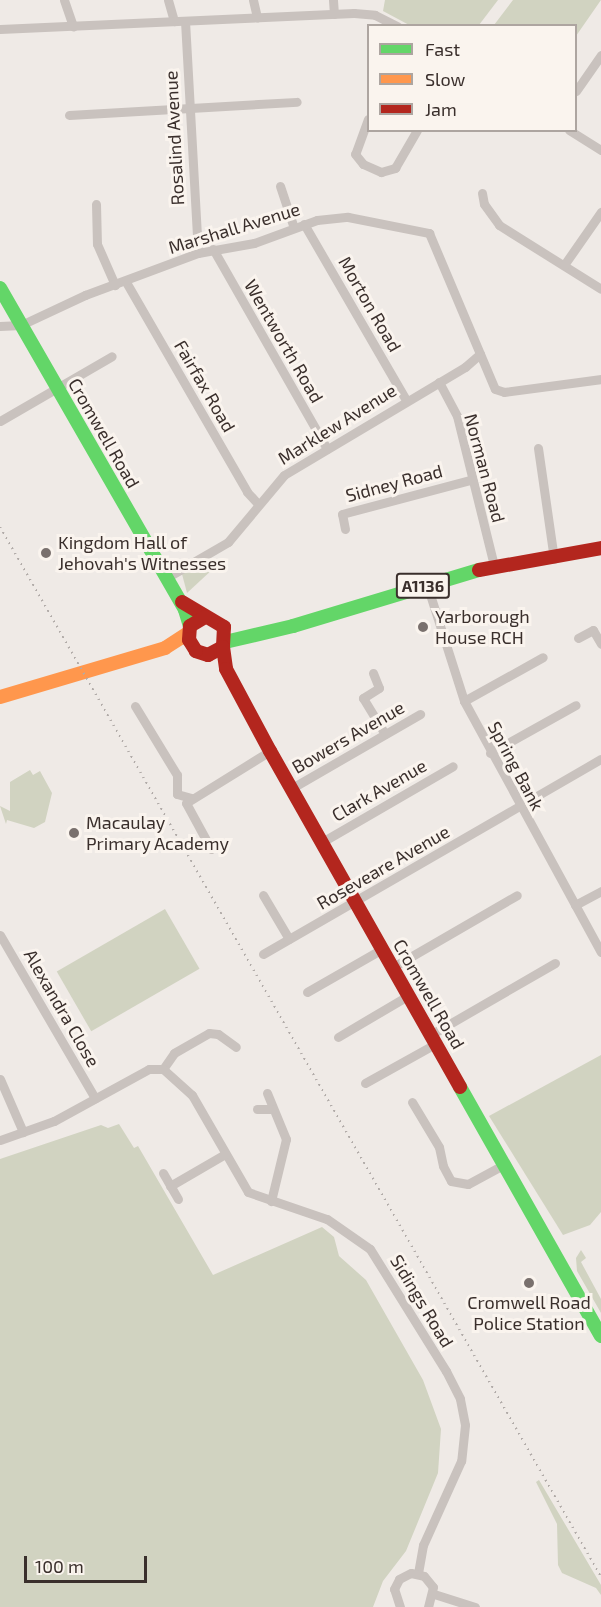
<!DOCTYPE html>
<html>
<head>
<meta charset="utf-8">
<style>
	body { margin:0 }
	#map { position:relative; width:601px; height:1607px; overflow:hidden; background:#efeae6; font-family:"Exo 2",sans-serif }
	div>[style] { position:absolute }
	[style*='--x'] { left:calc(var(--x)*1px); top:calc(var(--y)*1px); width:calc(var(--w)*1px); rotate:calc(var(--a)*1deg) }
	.green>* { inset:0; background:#d1d3c1; transform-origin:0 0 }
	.street>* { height:9px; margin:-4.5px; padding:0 4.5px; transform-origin:4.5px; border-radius:4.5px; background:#c9c2be }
	.fast>* { height:14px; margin:-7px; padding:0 7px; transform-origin:7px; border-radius:7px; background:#63d668 }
	.slow>* { height:14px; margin:-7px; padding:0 7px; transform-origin:7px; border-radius:7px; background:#ff974d }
	.jam>* { height:14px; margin:-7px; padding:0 7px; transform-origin:7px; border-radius:7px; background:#b3261e }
	.rail>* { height:2px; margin-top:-1px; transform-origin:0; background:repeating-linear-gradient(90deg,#b1aba8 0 1.5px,transparent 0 6px) }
	.dots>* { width:16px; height:16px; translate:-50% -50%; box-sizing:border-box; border:3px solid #faf4ee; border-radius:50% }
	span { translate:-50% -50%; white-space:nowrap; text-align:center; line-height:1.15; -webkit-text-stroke:6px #faf4ee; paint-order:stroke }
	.shield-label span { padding:2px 4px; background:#faf4ee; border:2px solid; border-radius:4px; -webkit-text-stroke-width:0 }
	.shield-label { font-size:16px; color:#3a2f2c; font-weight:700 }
	.street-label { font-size:18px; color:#3a2f2c }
	.poi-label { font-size:18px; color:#3a2f2c }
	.left { translate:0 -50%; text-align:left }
	.legend { position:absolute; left:367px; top:24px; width:210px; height:108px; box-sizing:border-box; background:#faf4ee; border:2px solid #ada5a0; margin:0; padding:8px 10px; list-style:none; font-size:18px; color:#3a2f2c }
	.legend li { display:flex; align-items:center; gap:12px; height:30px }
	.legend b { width:30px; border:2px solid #ada5a0 }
	.scale { position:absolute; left:24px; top:1556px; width:123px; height:27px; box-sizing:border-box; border:3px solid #3a2f2c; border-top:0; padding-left:8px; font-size:18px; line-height:21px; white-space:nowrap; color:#3a2f2c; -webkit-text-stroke:4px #faf4ee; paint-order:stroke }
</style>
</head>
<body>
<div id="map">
	<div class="green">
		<div style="clip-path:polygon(385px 0,498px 0,479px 25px,411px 26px,383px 11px)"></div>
		<div style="clip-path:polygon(513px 0,601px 0,576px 36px,576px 26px,494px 25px)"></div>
		<div style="clip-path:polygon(209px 559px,214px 568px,187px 593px,182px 574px)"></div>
		<div style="clip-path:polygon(30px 770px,33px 775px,40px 771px,52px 793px,45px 822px,34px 828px,7px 820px,6px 824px,0 806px,10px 811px,10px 782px)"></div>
		<div style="left:165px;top:909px;width:69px;height:125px;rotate:60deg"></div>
		<div style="clip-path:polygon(601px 1055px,601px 1212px,590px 1225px,563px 1235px,489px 1116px)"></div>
		<div style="clip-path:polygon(119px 1124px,134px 1148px,138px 1146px,213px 1275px,322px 1227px,334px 1237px,339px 1256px,366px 1280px,423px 1380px,441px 1429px,438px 1473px,406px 1551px,383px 1581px,373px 1607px,0 1607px,0 1159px,101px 1125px,108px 1128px)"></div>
		<div style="clip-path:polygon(581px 1250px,586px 1258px,581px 1262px,601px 1299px,601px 1313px,577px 1271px,576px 1258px)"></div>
		<div style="clip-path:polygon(539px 1480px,601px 1585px,601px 1595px,596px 1588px,562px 1573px,558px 1565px,557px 1524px,536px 1482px)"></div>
	</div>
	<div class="street">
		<div style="--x:64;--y:0;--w:28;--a:71"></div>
		<div style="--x:168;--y:0;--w:22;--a:74"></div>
		<div style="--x:253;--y:0;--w:18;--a:77"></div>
		<div style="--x:333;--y:0;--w:14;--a:86"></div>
		<div style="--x:185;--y:21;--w:232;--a:86.8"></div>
		<div style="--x:0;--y:29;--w:354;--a:-2.6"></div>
		<div style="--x:354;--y:13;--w:21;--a:5"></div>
		<div style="--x:375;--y:15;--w:25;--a:27"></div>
		<div style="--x:576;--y:91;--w:44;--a:-55.2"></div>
		<div style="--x:69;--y:115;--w:228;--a:-3.3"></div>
		<div style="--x:368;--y:119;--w:37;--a:110"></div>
		<div style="--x:355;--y:154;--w:13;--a:51"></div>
		<div style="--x:363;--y:164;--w:20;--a:24"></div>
		<div style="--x:381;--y:172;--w:15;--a:-16"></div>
		<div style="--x:395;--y:168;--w:44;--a:-59.9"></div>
		<div style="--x:569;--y:130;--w:38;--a:32"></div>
		<div style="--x:280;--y:186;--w:44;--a:71.6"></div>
		<div style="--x:482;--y:193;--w:11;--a:80"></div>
		<div style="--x:484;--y:204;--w:26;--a:54"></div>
		<div style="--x:499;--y:225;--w:120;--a:32.1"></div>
		<div style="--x:96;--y:204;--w:40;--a:88.6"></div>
		<div style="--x:97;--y:244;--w:45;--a:66.3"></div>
		<div style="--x:304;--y:224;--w:203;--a:59.9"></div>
		<div style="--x:213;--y:249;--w:230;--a:60.3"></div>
		<div style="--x:564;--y:265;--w:65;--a:-55.1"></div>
		<div style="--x:126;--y:282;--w:242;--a:60"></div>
		<div style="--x:247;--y:492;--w:16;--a:47"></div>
		<div style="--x:0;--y:326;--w:21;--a:-3"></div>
		<div style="--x:21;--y:325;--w:71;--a:-25.1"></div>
		<div style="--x:85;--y:295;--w:121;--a:-20.4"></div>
		<div style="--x:198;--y:253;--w:57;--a:-10.1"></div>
		<div style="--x:254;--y:243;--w:67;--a:-20.1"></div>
		<div style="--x:317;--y:220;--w:31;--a:-6"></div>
		<div style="--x:348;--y:217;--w:83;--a:11.2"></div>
		<div style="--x:429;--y:233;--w:169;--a:67.1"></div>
		<div style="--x:495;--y:389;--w:9;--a:18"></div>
		<div style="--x:504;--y:392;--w:98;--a:-7.6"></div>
		<div style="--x:439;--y:382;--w:38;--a:62"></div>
		<div style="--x:457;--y:416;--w:154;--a:76.1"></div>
		<div style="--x:0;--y:421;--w:129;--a:-30.1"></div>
		<div style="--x:538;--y:448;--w:112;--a:81.8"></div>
		<div style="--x:345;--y:529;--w:15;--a:-101"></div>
		<div style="--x:342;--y:514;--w:132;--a:-14.9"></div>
		<div style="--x:166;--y:578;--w:72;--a:-30.1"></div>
		<div style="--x:228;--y:542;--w:87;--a:-50.1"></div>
		<div style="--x:284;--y:475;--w:211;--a:-30.8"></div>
		<div style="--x:465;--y:367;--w:20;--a:-41"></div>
		<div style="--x:427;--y:585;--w:122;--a:72.3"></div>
		<div style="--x:464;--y:701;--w:286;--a:61.4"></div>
		<div style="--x:578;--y:638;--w:17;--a:-28"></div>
		<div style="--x:593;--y:630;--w:16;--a:60"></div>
		<div style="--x:373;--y:673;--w:16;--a:68"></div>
		<div style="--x:379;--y:688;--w:19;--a:148"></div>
		<div style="--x:363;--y:698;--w:42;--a:58.6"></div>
		<div style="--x:464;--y:701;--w:90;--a:-29.1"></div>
		<div style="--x:135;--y:706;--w:81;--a:58.7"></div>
		<div style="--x:177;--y:775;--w:19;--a:90"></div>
		<div style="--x:177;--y:794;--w:15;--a:16"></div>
		<div style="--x:490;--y:753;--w:98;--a:-29.2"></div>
		<div style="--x:292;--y:788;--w:148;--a:-30"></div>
		<div style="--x:322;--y:842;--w:151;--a:-30.1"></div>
		<div style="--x:211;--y:849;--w:52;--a:-118.5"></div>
		<div style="--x:186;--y:803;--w:99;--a:-31.8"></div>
		<div style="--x:263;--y:895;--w:51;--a:59.4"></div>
		<div style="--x:575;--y:905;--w:30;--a:-28"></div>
		<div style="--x:0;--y:935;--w:189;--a:59.8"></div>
		<div style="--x:263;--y:954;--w:390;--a:-30"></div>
		<div style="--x:393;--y:967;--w:143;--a:-30.1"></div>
		<div style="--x:307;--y:992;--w:86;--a:-29.8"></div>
		<div style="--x:432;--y:1034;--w:142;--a:-30"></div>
		<div style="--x:338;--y:1037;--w:82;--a:-30.6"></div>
		<div style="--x:163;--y:1069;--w:19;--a:-55"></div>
		<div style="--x:174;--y:1053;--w:40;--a:-29.7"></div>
		<div style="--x:209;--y:1033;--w:9;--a:6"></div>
		<div style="--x:218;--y:1034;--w:22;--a:36"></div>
		<div style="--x:0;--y:1079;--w:58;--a:66.5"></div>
		<div style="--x:365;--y:1083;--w:82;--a:-29.1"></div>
		<div style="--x:267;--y:1093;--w:50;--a:67.6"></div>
		<div style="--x:286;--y:1139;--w:64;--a:103.6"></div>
		<div style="--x:412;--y:1102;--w:52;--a:59"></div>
		<div style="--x:439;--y:1147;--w:19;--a:78"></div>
		<div style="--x:443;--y:1166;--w:17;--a:62"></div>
		<div style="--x:451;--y:1181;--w:17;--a:10"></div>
		<div style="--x:468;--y:1184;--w:42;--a:-28.4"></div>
		<div style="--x:257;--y:1109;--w:15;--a:0"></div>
		<div style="--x:0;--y:1140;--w:57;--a:-19.4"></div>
		<div style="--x:54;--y:1121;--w:108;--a:-28.7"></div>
		<div style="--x:149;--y:1069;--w:14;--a:0"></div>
		<div style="--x:163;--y:1069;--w:39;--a:42"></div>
		<div style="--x:192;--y:1095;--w:112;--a:60"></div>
		<div style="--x:248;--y:1192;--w:83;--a:18.9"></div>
		<div style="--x:327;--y:1219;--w:52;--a:34.9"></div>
		<div style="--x:370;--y:1249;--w:144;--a:58.1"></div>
		<div style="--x:446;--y:1371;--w:31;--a:63"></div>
		<div style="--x:460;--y:1399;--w:26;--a:79"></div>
		<div style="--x:465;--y:1425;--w:36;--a:96"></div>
		<div style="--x:461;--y:1461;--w:92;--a:114.3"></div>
		<div style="--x:423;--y:1545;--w:28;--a:100"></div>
		<div style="--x:163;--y:1173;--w:30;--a:60"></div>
		<div style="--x:170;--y:1186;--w:64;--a:-30.2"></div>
		<div style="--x:434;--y:1594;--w:43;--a:17.6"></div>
		<div style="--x:400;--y:1607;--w:19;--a:-108"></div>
		<div style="--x:394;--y:1589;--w:11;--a:-63"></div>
		<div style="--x:399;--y:1579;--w:13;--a:-27"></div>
		<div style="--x:411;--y:1573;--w:13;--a:13"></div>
		<div style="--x:424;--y:1576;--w:14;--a:51"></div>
		<div style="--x:433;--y:1587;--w:21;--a:104"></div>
	</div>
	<div class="fast">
		<div style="--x:0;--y:288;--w:371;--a:60.1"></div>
		<div style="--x:185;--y:610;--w:17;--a:73"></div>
		<div style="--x:225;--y:642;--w:70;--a:-13.2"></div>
		<div style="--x:293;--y:626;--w:194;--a:-16.8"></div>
		<div style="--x:460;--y:1087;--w:286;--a:60.5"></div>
	</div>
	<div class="slow">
		<div style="--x:0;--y:697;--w:172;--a:-16.5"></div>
		<div style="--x:165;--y:648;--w:27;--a:-33"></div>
	</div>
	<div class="jam">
		<div style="--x:479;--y:570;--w:124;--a:-10.2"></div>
		<div style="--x:182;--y:602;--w:49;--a:30.8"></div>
		<div style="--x:224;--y:627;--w:20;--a:93"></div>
		<div style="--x:223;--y:647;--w:17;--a:152"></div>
		<div style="--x:208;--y:655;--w:13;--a:-162"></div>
		<div style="--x:196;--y:651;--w:13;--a:-122"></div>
		<div style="--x:189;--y:640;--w:14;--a:-86"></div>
		<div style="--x:190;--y:626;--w:17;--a:-31"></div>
		<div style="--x:223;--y:647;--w:22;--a:82"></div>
		<div style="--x:226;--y:669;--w:93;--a:61.8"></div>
		<div style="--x:270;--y:751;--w:386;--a:60.5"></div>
	</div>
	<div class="rail">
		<div style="--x:0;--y:527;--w:1210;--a:60.21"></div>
	</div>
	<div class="dots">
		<div style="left:46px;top:553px;background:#79706d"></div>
		<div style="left:423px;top:627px;background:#79706d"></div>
		<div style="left:74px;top:833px;background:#79706d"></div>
		<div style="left:529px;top:1283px;background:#79706d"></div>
	</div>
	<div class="shield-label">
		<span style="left:423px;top:586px">A1136</span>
	</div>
	<div class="street-label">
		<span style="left:174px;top:138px;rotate:-93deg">Rosalind Avenue</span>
		<span style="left:234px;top:228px;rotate:-17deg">Marshall Avenue</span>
		<span style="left:370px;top:304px;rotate:60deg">Morton Road</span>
		<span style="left:284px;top:341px;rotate:60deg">Wentworth Road</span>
		<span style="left:205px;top:386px;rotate:60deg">Fairfax Road</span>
		<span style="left:337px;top:424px;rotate:-32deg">Marklew Avenue</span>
		<span style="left:104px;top:433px;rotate:60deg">Cromwell Road</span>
		<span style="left:485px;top:468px;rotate:75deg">Norman Road</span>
		<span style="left:394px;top:483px;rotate:-15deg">Sidney Road</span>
		<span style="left:348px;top:737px;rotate:-30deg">Bowers Avenue</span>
		<span style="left:516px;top:766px;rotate:62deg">Spring Bank</span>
		<span style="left:379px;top:790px;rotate:-30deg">Clark Avenue</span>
		<span style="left:383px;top:867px;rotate:-30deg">Roseveare Avenue</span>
		<span style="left:429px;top:994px;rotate:60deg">Cromwell Road</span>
		<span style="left:62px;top:1008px;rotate:60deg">Alexandra Close</span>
		<span style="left:422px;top:1301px;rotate:59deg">Sidings Road</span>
	</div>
	<div class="poi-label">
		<span class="left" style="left:58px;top:553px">Kingdom Hall of<br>Jehovah's Witnesses</span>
		<span class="left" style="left:435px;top:627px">Yarborough<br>House RCH</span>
		<span class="left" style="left:86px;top:833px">Macaulay<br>Primary Academy</span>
		<span style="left:529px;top:1313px">Cromwell Road<br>Police Station</span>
	</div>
	<ul class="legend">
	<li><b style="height:8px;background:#63d668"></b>Fast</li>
	<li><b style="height:8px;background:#ff974d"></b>Slow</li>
	<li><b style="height:8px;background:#b3261e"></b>Jam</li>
	</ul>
	<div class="scale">100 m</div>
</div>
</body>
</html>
